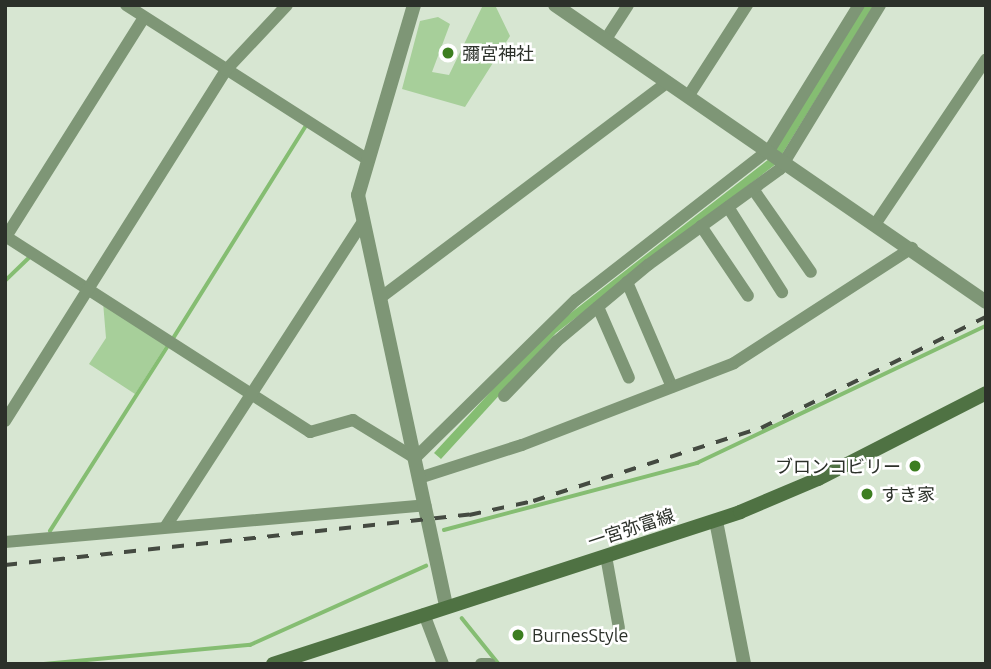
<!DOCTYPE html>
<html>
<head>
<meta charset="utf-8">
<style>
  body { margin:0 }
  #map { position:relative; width:991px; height:669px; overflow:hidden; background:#d7e6d2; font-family:Ubuntu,"Noto Sans JP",sans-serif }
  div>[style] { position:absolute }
  .green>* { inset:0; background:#a7cf9a }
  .water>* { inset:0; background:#85bd72 }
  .stream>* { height:3.5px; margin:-1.75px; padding:0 1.75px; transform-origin:1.75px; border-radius:1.75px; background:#85bd72 }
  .minor>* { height:12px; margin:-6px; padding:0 6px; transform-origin:6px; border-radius:6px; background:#7e9676 }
  .tertiary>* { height:14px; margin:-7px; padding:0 7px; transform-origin:7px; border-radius:7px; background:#7e9676 }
  .secondary>* { height:14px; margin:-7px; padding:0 7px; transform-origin:7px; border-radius:7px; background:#4f7243 }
  .rail>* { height:3.5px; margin-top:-1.75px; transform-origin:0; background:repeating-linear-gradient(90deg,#444a41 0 12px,transparent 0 24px) }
  .dots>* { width:19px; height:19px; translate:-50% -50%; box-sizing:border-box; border:4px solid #fff; border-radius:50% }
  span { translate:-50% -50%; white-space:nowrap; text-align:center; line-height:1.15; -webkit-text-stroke:5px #fff; paint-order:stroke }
  .poi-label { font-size:18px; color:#2c312a }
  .left { translate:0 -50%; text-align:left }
  .right { translate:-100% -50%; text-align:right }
  .street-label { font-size:18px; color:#2c312a }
  .frame { position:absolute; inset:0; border:7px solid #2c312a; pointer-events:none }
</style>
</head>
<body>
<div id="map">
  <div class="green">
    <i style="clip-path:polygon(483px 5px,495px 5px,510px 36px,465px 107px,402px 89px,420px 21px,438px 17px,450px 24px,432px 72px,449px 75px)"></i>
    <i style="clip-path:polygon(103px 302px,168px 342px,135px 394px,89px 364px,106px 338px)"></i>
  </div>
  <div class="water">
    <i style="clip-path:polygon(864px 5px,874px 5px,776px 164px,556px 333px,441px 459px,434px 453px,545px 333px,769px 159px)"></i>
  </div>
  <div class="stream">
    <i style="left:5px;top:281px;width:35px;rotate:-44deg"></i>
    <i style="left:174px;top:337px;width:249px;rotate:-58deg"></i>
    <i style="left:444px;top:530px;width:262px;rotate:-14.8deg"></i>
    <i style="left:697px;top:463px;width:320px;rotate:-25.4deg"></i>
    <i style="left:50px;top:531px;width:219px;rotate:-57.5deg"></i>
    <i style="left:462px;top:618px;width:59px;rotate:51.2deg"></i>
    <i style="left:44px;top:664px;width:207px;rotate:-5.3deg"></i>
    <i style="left:250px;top:645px;width:193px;rotate:-24.2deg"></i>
  </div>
  <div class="minor">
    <i style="left:126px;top:5px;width:282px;rotate:32.6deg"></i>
    <i style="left:606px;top:39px;width:40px;rotate:-57.1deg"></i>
    <i style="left:689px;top:95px;width:107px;rotate:-57.2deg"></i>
    <i style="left:753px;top:189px;width:101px;rotate:55.1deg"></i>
    <i style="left:728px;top:207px;width:101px;rotate:57.6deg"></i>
    <i style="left:876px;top:223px;width:197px;rotate:-56.1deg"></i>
    <i style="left:701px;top:226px;width:84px;rotate:56.1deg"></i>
    <i style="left:7px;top:235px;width:255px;rotate:-57.8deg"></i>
    <i style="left:5px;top:236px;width:363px;rotate:32.7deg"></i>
    <i style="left:310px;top:432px;width:45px;rotate:-15.6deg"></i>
    <i style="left:353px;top:420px;width:73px;rotate:31.5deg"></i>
    <i style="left:415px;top:458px;width:226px;rotate:-44.5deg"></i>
    <i style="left:576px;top:300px;width:246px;rotate:-37.9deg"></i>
    <i style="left:770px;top:149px;width:169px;rotate:-58.3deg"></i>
    <i style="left:627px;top:282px;width:114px;rotate:66.8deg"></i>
    <i style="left:380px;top:298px;width:360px;rotate:-36.9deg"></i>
    <i style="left:598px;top:307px;width:77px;rotate:66.4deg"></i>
    <i style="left:504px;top:396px;width:76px;rotate:-46.1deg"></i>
    <i style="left:557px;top:341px;width:119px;rotate:-39.9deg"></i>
    <i style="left:648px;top:265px;width:163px;rotate:-36deg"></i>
    <i style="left:780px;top:169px;width:192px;rotate:-58.6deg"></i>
    <i style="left:5px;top:421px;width:415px;rotate:-57.8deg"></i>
    <i style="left:226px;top:70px;width:89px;rotate:-46.8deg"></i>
    <i style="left:419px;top:478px;width:108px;rotate:-17.8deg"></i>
    <i style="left:522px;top:445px;width:227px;rotate:-21.1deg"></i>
    <i style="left:734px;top:363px;width:212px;rotate:-32.9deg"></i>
    <i style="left:166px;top:526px;width:363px;rotate:-57.1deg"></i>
    <i style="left:5px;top:542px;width:422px;rotate:-5deg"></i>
    <i style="left:606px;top:556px;width:73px;rotate:79.8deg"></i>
    <i style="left:424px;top:614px;width:53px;rotate:69.2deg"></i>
    <i style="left:481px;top:664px;width:9px"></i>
  </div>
  <div class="tertiary">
    <i style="left:414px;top:5px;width:198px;rotate:106.4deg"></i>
    <i style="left:358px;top:195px;width:420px;rotate:77.9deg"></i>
    <i style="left:555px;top:5px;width:523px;rotate:34.57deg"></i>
    <i style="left:716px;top:521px;width:146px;rotate:78.9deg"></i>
  </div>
  <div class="secondary">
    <i style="left:273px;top:664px;width:491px;rotate:-18deg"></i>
    <i style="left:740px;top:512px;width:85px;rotate:-22.9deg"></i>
    <i style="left:818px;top:479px;width:189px;rotate:-27.1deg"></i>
  </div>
  <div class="rail">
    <i style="left:5px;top:565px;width:467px;rotate:-6.2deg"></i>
    <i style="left:469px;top:515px;width:66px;rotate:-12.3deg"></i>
    <i style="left:533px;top:501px;width:239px;rotate:-17.8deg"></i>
    <i style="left:761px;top:428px;width:251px;rotate:-26.3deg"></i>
  </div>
  <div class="dots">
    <i style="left:448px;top:53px;background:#3c7e20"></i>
    <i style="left:915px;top:466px;background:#3c7e20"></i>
    <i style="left:867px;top:494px;background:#3c7e20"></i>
    <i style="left:518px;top:635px;background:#3c7e20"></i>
  </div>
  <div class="poi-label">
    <span class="left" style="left:462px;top:53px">彌宮神社</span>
    <span class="right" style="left:901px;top:466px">ブロンコビリー</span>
    <span class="left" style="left:881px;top:494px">すき家</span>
    <span class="left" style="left:532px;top:635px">BurnesStyle</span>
  </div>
  <div class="street-label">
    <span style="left:631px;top:528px;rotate:-18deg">一宮弥富線</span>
  </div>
  <div class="frame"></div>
</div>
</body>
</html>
